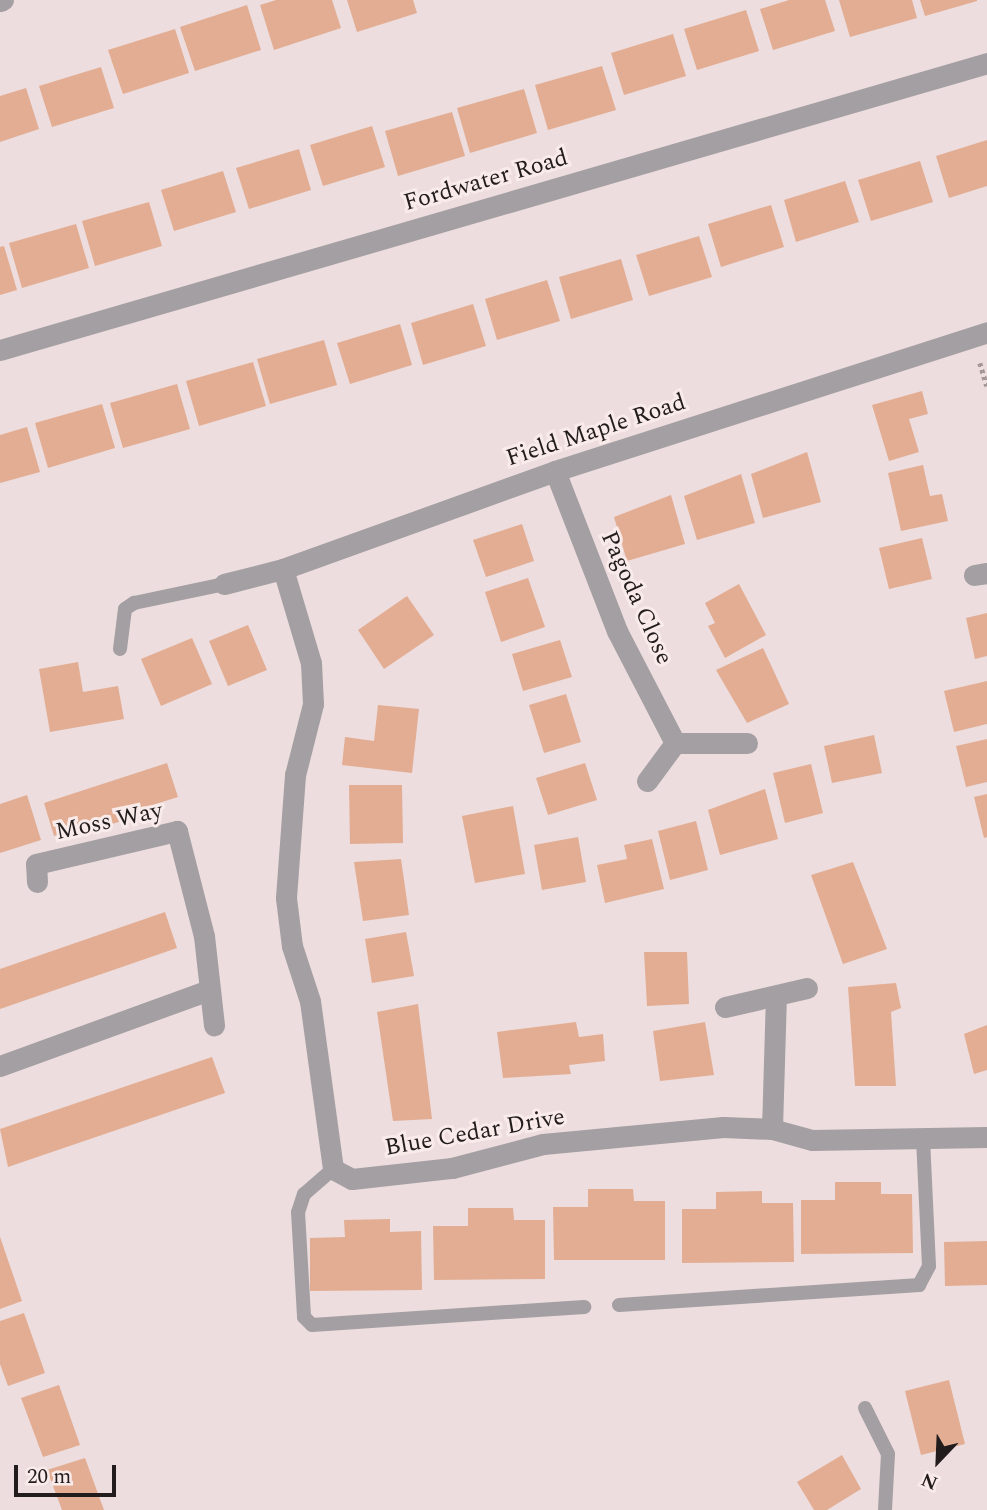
<!DOCTYPE html>
<html>
<head>
<meta charset="utf-8">
<style>
  body { margin:0 }
  #map { position:relative; width:987px; height:1510px; overflow:hidden; background:#edddde; font-family:Spectral,serif }
  div>[style] { position:absolute }
  .building>* { inset:0; background:#e2ad92 }
  .path>* { height:4.5px; margin-top:-2.25px; transform-origin:0; background:repeating-linear-gradient(90deg,#a49798 0 3.5px,transparent 0 7px) }
  .lane>* { height:14px; margin:-7px; padding:0 7px; transform-origin:7px; border-radius:7px; background:#a49fa2 }
  .street>* { height:21px; margin:-10.5px; padding:0 10.5px; transform-origin:10.5px; border-radius:10.5px; background:#a49fa2 }
  span { translate:-50% -50%; white-space:nowrap; text-align:center; line-height:1.15; -webkit-text-stroke:6px #faebeb; paint-order:stroke }
  .street-label { font-size:24px; color:#221c1c }
  .north { position:absolute; left:903px; top:1426px; width:70px; height:70px; -webkit-text-stroke:5px #faebeb; paint-order:stroke; rotate:203deg; font-size:19px; font-weight:700; line-height:28px; text-align:center; color:#221c1c }
  .north::after { content:''; display:block; margin:auto; width:24px; height:32px; background:#221c1c; clip-path:polygon(50% 0,100% 100%,50% 72%,0 100%) }
  .scale { position:absolute; left:14px; top:1465px; width:102px; height:32px; box-sizing:border-box; border:4px solid #221c1c; border-top:0; padding-left:9px; font-size:21px; line-height:24px; white-space:nowrap; color:#221c1c; -webkit-text-stroke:5px #faebeb; paint-order:stroke }
</style>
</head>
<body>
<div id="map">
  <div class="building">
    <i style="clip-path:polygon(276px 0,332px 0,341px 28px,274px 50px,260px 5px)"></i>
    <i style="clip-path:polygon(347px 0,413px 0,417px 13px,357px 32px)"></i>
    <i style="clip-path:polygon(789px 0,825px 0,835px 31px,773px 50px,760px 9px)"></i>
    <i style="clip-path:polygon(839px 0,912px 0,917px 18px,850px 37px)"></i>
    <i style="clip-path:polygon(920px 0,977px 0,977px 1px,925px 16px)"></i>
    <i style="clip-path:polygon(247px 5px,261px 50px,195px 71px,180px 27px)"></i>
    <i style="clip-path:polygon(746px 10px,759px 51px,697px 70px,684px 29px)"></i>
    <i style="clip-path:polygon(175px 29px,189px 73px,123px 94px,108px 50px)"></i>
    <i style="clip-path:polygon(673px 34px,686px 76px,624px 95px,611px 53px)"></i>
    <i style="clip-path:polygon(602px 66px,616px 110px,548px 130px,535px 85px)"></i>
    <i style="clip-path:polygon(101px 67px,114px 108px,52px 127px,39px 86px)"></i>
    <i style="clip-path:polygon(26px 88px,39px 129px,0 142px,0 96px)"></i>
    <i style="clip-path:polygon(524px 89px,537px 133px,470px 153px,457px 108px)"></i>
    <i style="clip-path:polygon(452px 112px,465px 156px,398px 176px,385px 131px)"></i>
    <i style="clip-path:polygon(372px 126px,385px 167px,323px 186px,310px 145px)"></i>
    <i style="clip-path:polygon(987px 140px,987px 186px,949px 198px,936px 156px)"></i>
    <i style="clip-path:polygon(299px 149px,311px 190px,249px 209px,236px 168px)"></i>
    <i style="clip-path:polygon(920px 161px,933px 202px,871px 221px,858px 180px)"></i>
    <i style="clip-path:polygon(223px 171px,236px 212px,174px 231px,161px 190px)"></i>
    <i style="clip-path:polygon(845px 181px,859px 222px,796px 242px,784px 200px)"></i>
    <i style="clip-path:polygon(149px 202px,162px 246px,95px 266px,82px 221px)"></i>
    <i style="clip-path:polygon(771px 205px,784px 247px,721px 267px,708px 224px)"></i>
    <i style="clip-path:polygon(76px 224px,89px 268px,22px 288px,9px 243px)"></i>
    <i style="clip-path:polygon(699px 236px,712px 277px,649px 296px,636px 255px)"></i>
    <i style="clip-path:polygon(4px 246px,17px 290px,0 295px,0 247px)"></i>
    <i style="clip-path:polygon(621px 259px,633px 300px,571px 319px,559px 277px)"></i>
    <i style="clip-path:polygon(547px 280px,560px 321px,497px 340px,485px 299px)"></i>
    <i style="clip-path:polygon(473px 304px,486px 346px,423px 365px,411px 323px)"></i>
    <i style="clip-path:polygon(400px 324px,412px 365px,350px 384px,337px 343px)"></i>
    <i style="clip-path:polygon(324px 340px,337px 385px,270px 404px,257px 359px)"></i>
    <i style="clip-path:polygon(253px 362px,266px 406px,199px 426px,186px 381px)"></i>
    <i style="clip-path:polygon(177px 384px,190px 429px,123px 448px,110px 403px)"></i>
    <i style="clip-path:polygon(922px 391px,928px 414px,909px 419px,919px 452px,889px 461px,872px 405px)"></i>
    <i style="clip-path:polygon(102px 404px,115px 448px,48px 468px,35px 423px)"></i>
    <i style="clip-path:polygon(27px 427px,40px 472px,0 483px,0 435px)"></i>
    <i style="clip-path:polygon(807px 452px,821px 502px,763px 518px,751px 474px)"></i>
    <i style="clip-path:polygon(923px 465px,930px 496px,942px 494px,948px 521px,901px 531px,888px 473px)"></i>
    <i style="clip-path:polygon(741px 474px,755px 523px,697px 540px,684px 496px)"></i>
    <i style="clip-path:polygon(671px 495px,685px 544px,627px 561px,614px 517px)"></i>
    <i style="clip-path:polygon(522px 524px,534px 561px,486px 577px,473px 540px)"></i>
    <i style="clip-path:polygon(922px 538px,932px 579px,889px 589px,879px 548px)"></i>
    <i style="clip-path:polygon(528px 578px,545px 627px,501px 642px,485px 592px)"></i>
    <i style="clip-path:polygon(739px 584px,766px 635px,725px 658px,708px 626px,715px 623px,705px 603px)"></i>
    <i style="clip-path:polygon(407px 596px,434px 635px,384px 669px,358px 630px)"></i>
    <i style="clip-path:polygon(987px 613px,987px 656px,975px 659px,966px 618px)"></i>
    <i style="clip-path:polygon(248px 625px,267px 670px,228px 686px,209px 641px)"></i>
    <i style="clip-path:polygon(192px 638px,212px 684px,161px 706px,141px 659px)"></i>
    <i style="clip-path:polygon(560px 640px,572px 677px,523px 691px,512px 654px)"></i>
    <i style="clip-path:polygon(763px 648px,789px 704px,747px 723px,716px 670px)"></i>
    <i style="clip-path:polygon(78px 662px,83px 692px,118px 686px,124px 719px,50px 732px,39px 669px)"></i>
    <i style="clip-path:polygon(987px 681px,987px 724px,954px 732px,944px 691px)"></i>
    <i style="clip-path:polygon(566px 694px,581px 742px,544px 753px,529px 705px)"></i>
    <i style="clip-path:polygon(378px 705px,419px 709px,412px 773px,342px 765px,345px 737px,374px 741px)"></i>
    <i style="clip-path:polygon(874px 735px,882px 773px,832px 783px,824px 746px)"></i>
    <i style="clip-path:polygon(987px 739px,987px 782px,966px 787px,956px 746px)"></i>
    <i style="clip-path:polygon(167px 763px,178px 797px,130px 812px,131px 818px,112px 824px,111px 818px,54px 836px,44px 803px)"></i>
    <i style="clip-path:polygon(585px 763px,597px 800px,548px 815px,536px 778px)"></i>
    <i style="clip-path:polygon(811px 764px,823px 813px,785px 823px,773px 773px)"></i>
    <i style="clip-path:polygon(349px 785px,402px 785px,403px 843px,350px 844px)"></i>
    <i style="clip-path:polygon(765px 789px,778px 839px,720px 855px,708px 810px)"></i>
    <i style="clip-path:polygon(987px 794px,987px 837px,984px 838px,974px 797px)"></i>
    <i style="clip-path:polygon(27px 795px,41px 840px,0 853px,0 804px)"></i>
    <i style="clip-path:polygon(513px 806px,525px 874px,475px 883px,462px 816px)"></i>
    <i style="clip-path:polygon(696px 821px,708px 870px,670px 880px,658px 831px)"></i>
    <i style="clip-path:polygon(578px 837px,586px 882px,542px 890px,534px 845px)"></i>
    <i style="clip-path:polygon(652px 839px,664px 889px,605px 903px,597px 865px,627px 859px,624px 845px)"></i>
    <i style="clip-path:polygon(401px 859px,409px 915px,363px 921px,354px 862px)"></i>
    <i style="clip-path:polygon(853px 862px,887px 949px,843px 964px,811px 875px)"></i>
    <i style="clip-path:polygon(165px 912px,177px 948px,0 1009px,0 969px)"></i>
    <i style="clip-path:polygon(406px 932px,414px 976px,372px 983px,365px 939px)"></i>
    <i style="clip-path:polygon(644px 952px,687px 952px,689px 1004px,647px 1006px)"></i>
    <i style="clip-path:polygon(896px 983px,901px 1008px,891px 1012px,896px 1086px,855px 1086px,848px 987px)"></i>
    <i style="clip-path:polygon(418px 1004px,432px 1119px,393px 1121px,377px 1012px)"></i>
    <i style="clip-path:polygon(576px 1022px,579px 1037px,603px 1034px,605px 1061px,569px 1065px,571px 1074px,503px 1078px,497px 1032px)"></i>
    <i style="clip-path:polygon(705px 1022px,714px 1075px,660px 1081px,653px 1031px)"></i>
    <i style="clip-path:polygon(987px 1025px,987px 1070px,974px 1074px,964px 1034px)"></i>
    <i style="clip-path:polygon(212px 1057px,225px 1093px,8px 1167px,0 1129px)"></i>
    <i style="clip-path:polygon(835px 1182px,881px 1182px,881px 1194px,912px 1194px,913px 1253px,801px 1254px,801px 1200px,835px 1200px)"></i>
    <i style="clip-path:polygon(588px 1189px,633px 1189px,634px 1201px,665px 1201px,665px 1260px,554px 1260px,553px 1207px,588px 1207px)"></i>
    <i style="clip-path:polygon(762px 1191px,762px 1203px,793px 1203px,794px 1262px,682px 1263px,682px 1209px,716px 1209px,716px 1192px)"></i>
    <i style="clip-path:polygon(468px 1208px,513px 1208px,514px 1220px,545px 1220px,545px 1279px,434px 1280px,433px 1226px,468px 1226px)"></i>
    <i style="clip-path:polygon(390px 1219px,390px 1232px,421px 1231px,422px 1290px,310px 1291px,310px 1238px,345px 1237px,344px 1220px)"></i>
    <i style="clip-path:polygon(0 1237px,22px 1301px,0 1309px)"></i>
    <i style="clip-path:polygon(987px 1241px,987px 1285px,945px 1286px,944px 1242px)"></i>
    <i style="clip-path:polygon(24px 1313px,45px 1373px,8px 1386px,0 1364px,0 1321px)"></i>
    <i style="clip-path:polygon(949px 1380px,965px 1444px,921px 1455px,905px 1391px)"></i>
    <i style="clip-path:polygon(59px 1385px,80px 1445px,43px 1457px,21px 1398px)"></i>
    <i style="clip-path:polygon(842px 1455px,861px 1489px,827px 1510px,814px 1510px,797px 1482px)"></i>
    <i style="clip-path:polygon(85px 1458px,104px 1510px,62px 1510px,47px 1470px)"></i>
  </div>
  <div class="path">
    <i style="left:980px;top:363px;width:24px;rotate:73deg"></i>
  </div>
  <div class="lane">
    <i style="left:120px;top:649px;width:40px;rotate:-82.9deg"></i>
    <i style="left:125px;top:609px;width:11px;rotate:-34deg"></i>
    <i style="left:134px;top:603px;width:92px;rotate:-11.9deg"></i>
    <i style="left:333px;top:1169px;width:38px;rotate:139deg"></i>
    <i style="left:304px;top:1194px;width:19px;rotate:108deg"></i>
    <i style="left:298px;top:1212px;width:105px;rotate:86.7deg"></i>
    <i style="left:304px;top:1317px;width:11px;rotate:45deg"></i>
    <i style="left:312px;top:1325px;width:273px;rotate:-3.8deg"></i>
    <i style="left:619px;top:1305px;width:301px;rotate:-3.8deg"></i>
    <i style="left:919px;top:1285px;width:21px;rotate:-62deg"></i>
    <i style="left:929px;top:1266px;width:129px;rotate:-92.7deg"></i>
    <i style="left:865px;top:1408px;width:51px;rotate:63.4deg"></i>
    <i style="left:888px;top:1454px;width:56px;rotate:93.1deg"></i>
  </div>
  <div class="street">
    <i style="left:0;top:1px;width:3px;rotate:-18deg"></i>
    <i style="left:0;top:350px;width:1028px;rotate:-16.21deg"></i>
    <i style="left:555px;top:471px;width:172px;rotate:68.8deg"></i>
    <i style="left:617px;top:631px;width:126px;rotate:62.6deg"></i>
    <i style="left:283px;top:569px;width:98px;rotate:73.4deg"></i>
    <i style="left:311px;top:663px;width:41px;rotate:87.2deg"></i>
    <i style="left:313px;top:704px;width:73px;rotate:104.2deg"></i>
    <i style="left:295px;top:775px;width:123px;rotate:94.2deg"></i>
    <i style="left:286px;top:898px;width:48px;rotate:82.9deg"></i>
    <i style="left:292px;top:946px;width:58px;rotate:71.9deg"></i>
    <i style="left:310px;top:1001px;width:170px;rotate:82.2deg"></i>
    <i style="left:333px;top:1169px;width:21px;rotate:28deg"></i>
    <i style="left:352px;top:1179px;width:101px;rotate:-6.3deg"></i>
    <i style="left:452px;top:1168px;width:94px;rotate:-14.8deg"></i>
    <i style="left:543px;top:1144px;width:181px;rotate:-5.4deg"></i>
    <i style="left:723px;top:1127px;width:49px;rotate:2.3deg"></i>
    <i style="left:772px;top:1129px;width:41px;rotate:15.4deg"></i>
    <i style="left:812px;top:1140px;width:175px;rotate:-1deg"></i>
    <i style="left:974px;top:575px;width:13px;rotate:-9deg"></i>
    <i style="left:224px;top:584px;width:61px;rotate:-14.3deg"></i>
    <i style="left:283px;top:569px;width:289px;rotate:-19.8deg"></i>
    <i style="left:555px;top:471px;width:454px;rotate:-17.8deg"></i>
    <i style="left:647px;top:781px;width:47px;rotate:-53.6deg"></i>
    <i style="left:675px;top:743px;width:72px"></i>
    <i style="left:37px;top:882px;width:18px;rotate:-93deg"></i>
    <i style="left:36px;top:864px;width:145px;rotate:-13.2deg"></i>
    <i style="left:177px;top:831px;width:108px;rotate:75.6deg"></i>
    <i style="left:204px;top:936px;width:90px;rotate:83.6deg"></i>
    <i style="left:725px;top:1007px;width:84px;rotate:-13deg"></i>
    <i style="left:0;top:1066px;width:222px;rotate:-20deg"></i>
    <i style="left:772px;top:1129px;width:133px;rotate:-88.3deg"></i>
  </div>
  <div class="street-label">
    <span style="left:486px;top:181px;rotate:-16deg">Fordwater Road</span>
    <span style="left:596px;top:431px;rotate:-18deg">Field Maple Road</span>
    <span style="left:636px;top:598px;rotate:66deg">Pagoda Close</span>
    <span style="left:109px;top:822px;rotate:-12deg">Moss Way</span>
    <span style="left:475px;top:1133px;rotate:-10deg">Blue Cedar Drive</span>
  </div>
  <div class="north">N</div>
  <div class="scale">20 m</div>
</div>
</body>
</html>
